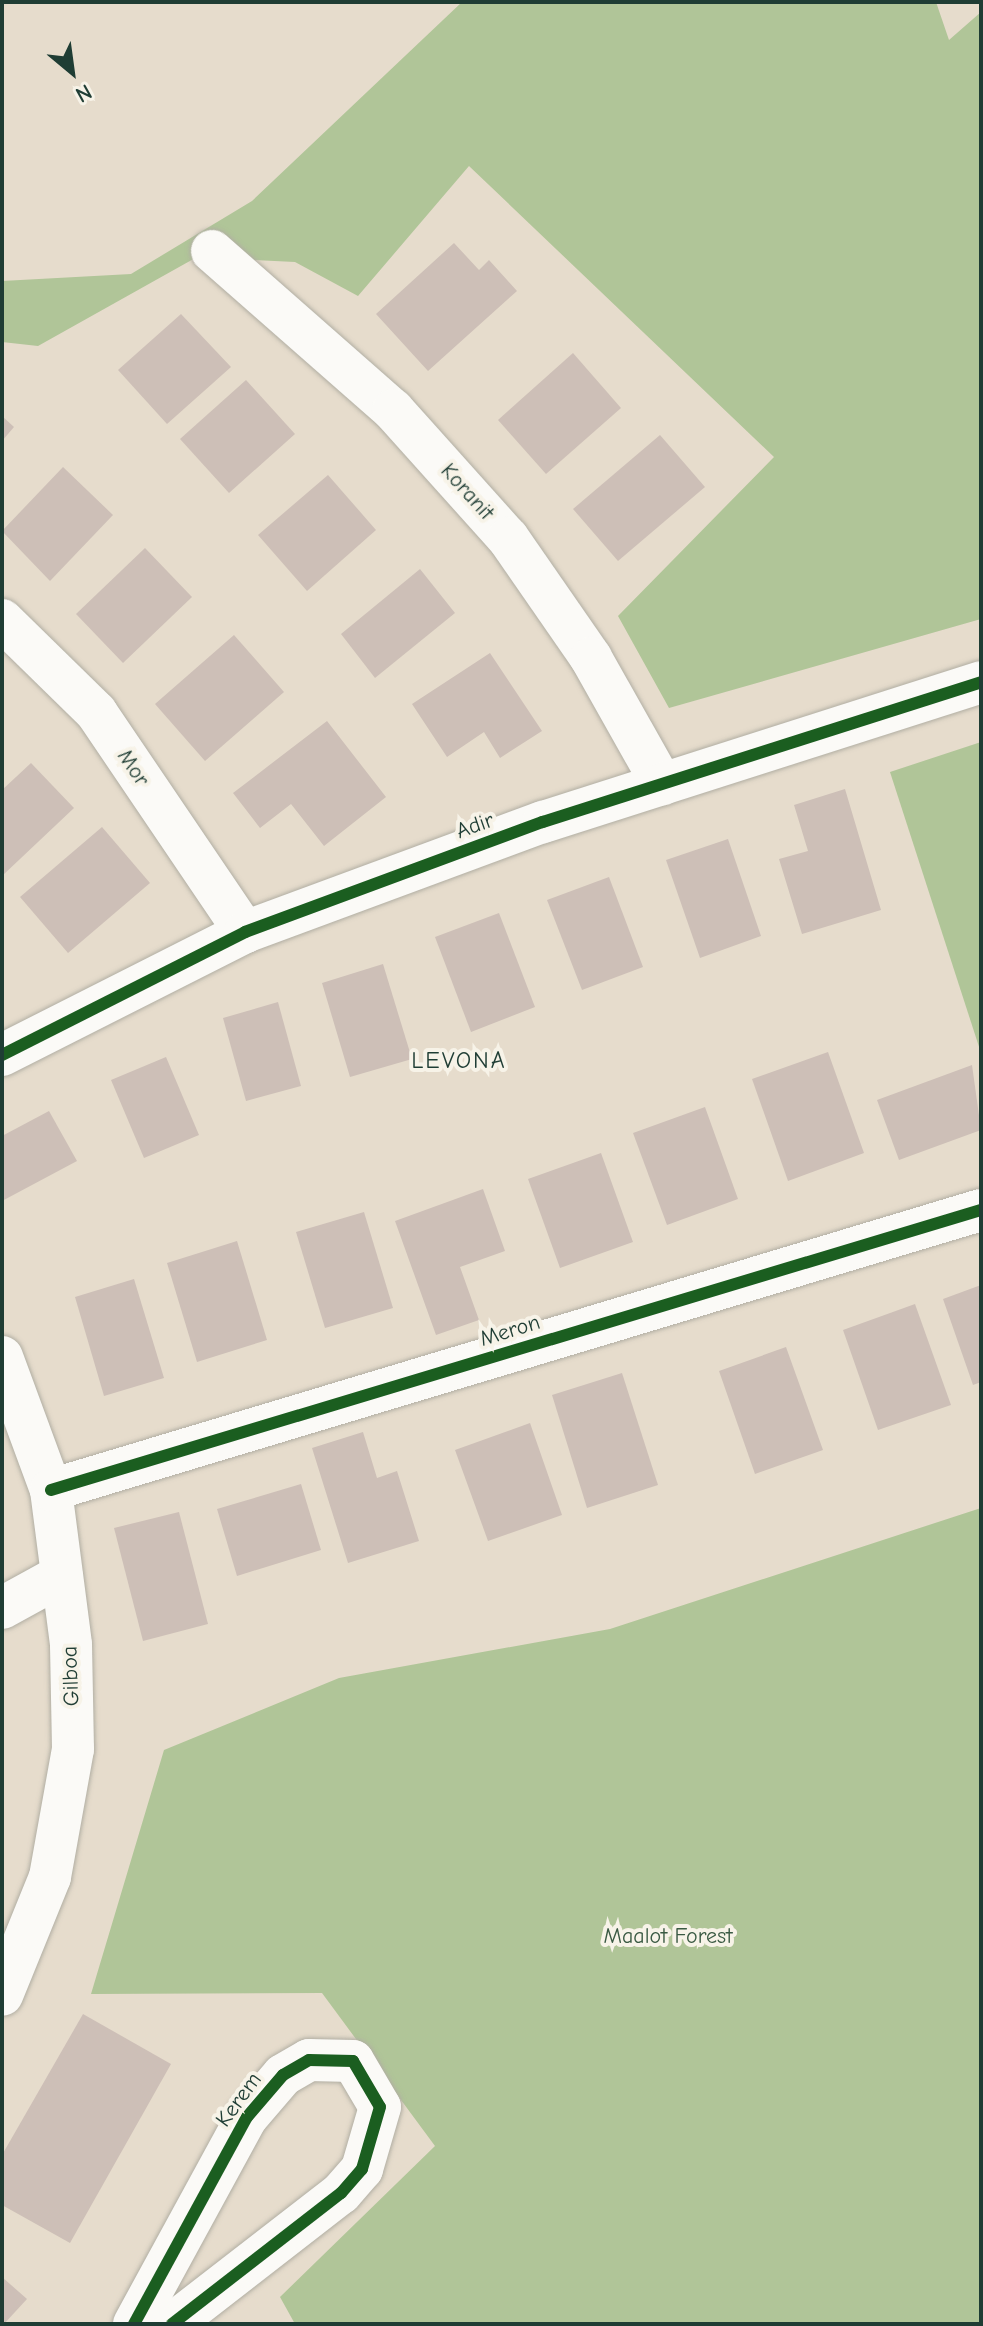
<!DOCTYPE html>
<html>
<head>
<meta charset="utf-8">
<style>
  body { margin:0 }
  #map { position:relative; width:983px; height:2326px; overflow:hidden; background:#e6dccc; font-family:"Comic Neue",sans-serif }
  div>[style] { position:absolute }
  .forest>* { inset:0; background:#b0c598 }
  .building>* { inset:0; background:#cdbfb7 }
  .roads { filter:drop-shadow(0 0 2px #b1aea3) drop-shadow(0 0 2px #b1aea3) }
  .street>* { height:42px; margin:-21px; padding:0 21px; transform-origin:21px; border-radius:21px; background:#fbfaf7 }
  .cycleway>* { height:12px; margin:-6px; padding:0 6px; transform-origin:6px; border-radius:6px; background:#1b5e20 }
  span { translate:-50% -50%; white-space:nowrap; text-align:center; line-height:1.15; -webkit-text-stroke:8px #f7f3e8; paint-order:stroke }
  .street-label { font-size:22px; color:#1f3d34 }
  .park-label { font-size:22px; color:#3a5a43 }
  .neighbourhood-label { font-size:24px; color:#1f3d34; letter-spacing:2px }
  .frame { position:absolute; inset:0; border:4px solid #1f3d34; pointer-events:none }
  .north { position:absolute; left:32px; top:32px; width:80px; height:80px; -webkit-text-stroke:6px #f7f3e8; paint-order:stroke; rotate:151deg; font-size:22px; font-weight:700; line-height:32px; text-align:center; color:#1f3d34 }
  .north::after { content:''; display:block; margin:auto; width:28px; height:36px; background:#1f3d34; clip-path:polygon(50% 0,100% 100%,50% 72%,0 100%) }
</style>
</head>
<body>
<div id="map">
  <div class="forest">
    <i style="clip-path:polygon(462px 2px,936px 2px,949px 40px,981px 12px,981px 619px,669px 708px,618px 616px,774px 457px,469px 166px,358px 296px,295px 262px,197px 257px,38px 346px,2px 342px,2px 281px,131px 274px,252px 201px)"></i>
    <i style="clip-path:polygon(981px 742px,981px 1053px,890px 772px)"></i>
    <i style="clip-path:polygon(981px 1508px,981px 2324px,295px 2324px,280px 2297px,435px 2146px,322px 1993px,91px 1994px,164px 1750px,339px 1678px,610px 1629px)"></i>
  </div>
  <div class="building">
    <i style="clip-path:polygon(454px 243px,479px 270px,489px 260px,517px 291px,428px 371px,376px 314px)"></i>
    <i style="clip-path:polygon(181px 314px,231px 367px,167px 424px,118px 370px)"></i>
    <i style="clip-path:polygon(573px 353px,621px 408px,546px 474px,498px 420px)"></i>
    <i style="clip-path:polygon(246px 380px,295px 434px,229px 493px,180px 439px)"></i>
    <i style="clip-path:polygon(2px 416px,14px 427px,2px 441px)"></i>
    <i style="clip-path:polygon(660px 435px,705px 487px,618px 561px,573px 509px)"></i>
    <i style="clip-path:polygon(63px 467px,113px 515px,50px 581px,2px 531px)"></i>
    <i style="clip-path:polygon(328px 475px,376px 530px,307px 591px,258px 535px)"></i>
    <i style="clip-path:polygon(145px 548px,192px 597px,123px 663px,76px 614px)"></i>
    <i style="clip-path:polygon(420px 569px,455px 613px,375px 678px,341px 634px)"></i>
    <i style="clip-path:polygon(234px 635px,284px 692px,205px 761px,155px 704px)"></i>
    <i style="clip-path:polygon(490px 653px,542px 731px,500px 758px,484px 732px,447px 757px,412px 704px)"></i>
    <i style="clip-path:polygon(327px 721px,386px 797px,324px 846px,291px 804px,260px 828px,233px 793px)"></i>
    <i style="clip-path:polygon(31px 763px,74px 808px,2px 876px,2px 790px)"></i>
    <i style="clip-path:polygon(845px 789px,881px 910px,802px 934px,779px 859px,808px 851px,794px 805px)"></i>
    <i style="clip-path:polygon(102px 827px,150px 883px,68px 953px,20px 897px)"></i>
    <i style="clip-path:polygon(728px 839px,761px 936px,700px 958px,666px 860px)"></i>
    <i style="clip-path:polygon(609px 877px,643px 967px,582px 990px,547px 900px)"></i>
    <i style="clip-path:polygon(499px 913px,535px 1007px,471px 1032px,435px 937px)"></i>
    <i style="clip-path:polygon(383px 964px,412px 1059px,350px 1077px,322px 983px)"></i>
    <i style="clip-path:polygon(278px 1002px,301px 1086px,246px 1101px,223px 1018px)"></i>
    <i style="clip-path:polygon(828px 1052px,864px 1153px,788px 1181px,752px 1079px)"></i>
    <i style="clip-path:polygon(166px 1057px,199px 1135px,144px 1158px,111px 1080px)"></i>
    <i style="clip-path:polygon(972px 1065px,981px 1130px,899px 1160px,877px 1100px)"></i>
    <i style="clip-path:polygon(705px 1107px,738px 1199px,667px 1225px,633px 1133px)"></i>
    <i style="clip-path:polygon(49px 1111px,77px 1161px,2px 1201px,2px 1136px)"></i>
    <i style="clip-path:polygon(601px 1153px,633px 1242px,560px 1268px,528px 1179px)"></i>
    <i style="clip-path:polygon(483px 1189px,505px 1251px,460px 1267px,479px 1320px,436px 1335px,395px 1221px)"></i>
    <i style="clip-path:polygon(364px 1212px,393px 1308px,325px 1328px,296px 1232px)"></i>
    <i style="clip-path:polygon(237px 1241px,267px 1340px,197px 1362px,167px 1263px)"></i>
    <i style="clip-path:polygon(134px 1279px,164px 1378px,104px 1396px,75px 1297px)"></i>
    <i style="clip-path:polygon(981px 1285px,981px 1382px,973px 1385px,943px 1299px)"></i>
    <i style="clip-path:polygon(915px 1304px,951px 1405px,878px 1430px,843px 1330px)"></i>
    <i style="clip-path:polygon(786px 1347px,823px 1450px,755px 1474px,719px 1371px)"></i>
    <i style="clip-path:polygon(622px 1373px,658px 1485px,587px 1508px,552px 1395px)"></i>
    <i style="clip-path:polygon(530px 1423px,562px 1515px,488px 1541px,455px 1450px)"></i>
    <i style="clip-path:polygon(363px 1432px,377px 1478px,397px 1471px,419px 1541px,348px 1563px,312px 1448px)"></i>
    <i style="clip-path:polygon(301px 1484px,321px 1550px,237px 1576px,217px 1509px)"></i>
    <i style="clip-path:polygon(179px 1512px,208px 1624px,143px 1641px,114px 1528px)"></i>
    <i style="clip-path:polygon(83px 2014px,171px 2064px,70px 2243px,2px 2205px,2px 2155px)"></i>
    <i style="clip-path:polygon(2px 2277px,27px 2299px,4px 2324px,2px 2324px)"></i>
  </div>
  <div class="roads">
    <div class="street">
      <i style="left:212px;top:251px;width:241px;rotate:41.3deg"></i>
      <i style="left:393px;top:410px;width:172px;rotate:48.1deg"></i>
      <i style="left:508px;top:538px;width:146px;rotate:55.3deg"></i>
      <i style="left:591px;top:658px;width:145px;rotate:60.6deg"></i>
      <i style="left:2px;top:620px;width:132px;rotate:44.4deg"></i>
      <i style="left:96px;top:712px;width:266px;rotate:55.9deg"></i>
      <i style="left:2px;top:1055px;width:272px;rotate:-26.8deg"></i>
      <i style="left:245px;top:932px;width:318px;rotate:-20.3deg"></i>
      <i style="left:543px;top:822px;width:460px;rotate:-17.7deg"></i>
      <i style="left:2px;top:1357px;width:142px;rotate:69.8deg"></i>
      <i style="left:51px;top:1490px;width:156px;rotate:82.6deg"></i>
      <i style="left:71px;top:1645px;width:104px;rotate:88.9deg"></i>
      <i style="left:73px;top:1749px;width:130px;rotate:100.2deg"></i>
      <i style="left:50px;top:1877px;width:127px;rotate:112.1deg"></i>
      <i style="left:51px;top:1490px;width:971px;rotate:-16.76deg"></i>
      <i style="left:2px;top:1608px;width:68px;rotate:-28.8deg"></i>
      <i style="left:134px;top:2324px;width:236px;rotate:-61.4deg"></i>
      <i style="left:247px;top:2117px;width:55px;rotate:-49.4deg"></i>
      <i style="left:283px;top:2075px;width:30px;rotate:-30deg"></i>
      <i style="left:309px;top:2060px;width:44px;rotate:1.3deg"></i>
      <i style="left:353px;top:2061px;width:53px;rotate:59.6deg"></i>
      <i style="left:380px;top:2107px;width:65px;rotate:106.2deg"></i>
      <i style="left:362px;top:2169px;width:32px;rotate:131deg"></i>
      <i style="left:341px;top:2193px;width:214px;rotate:142.2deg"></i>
    </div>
  </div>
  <div class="cycleway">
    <i style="left:2px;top:1055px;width:272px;rotate:-26.8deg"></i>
    <i style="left:245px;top:932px;width:318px;rotate:-20.3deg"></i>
    <i style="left:543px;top:822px;width:460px;rotate:-17.7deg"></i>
    <i style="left:51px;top:1490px;width:971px;rotate:-16.76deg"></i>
    <i style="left:134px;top:2324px;width:236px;rotate:-61.4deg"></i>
    <i style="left:247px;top:2117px;width:55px;rotate:-49.4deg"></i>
    <i style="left:283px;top:2075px;width:30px;rotate:-30deg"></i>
    <i style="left:309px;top:2060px;width:44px;rotate:1.3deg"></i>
    <i style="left:353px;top:2061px;width:53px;rotate:59.6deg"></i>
    <i style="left:380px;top:2107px;width:65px;rotate:106.2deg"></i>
    <i style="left:362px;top:2169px;width:32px;rotate:131deg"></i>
    <i style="left:341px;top:2193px;width:214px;rotate:142.2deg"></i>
  </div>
  <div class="street-label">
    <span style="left:467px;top:492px;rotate:48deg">Koranit</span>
    <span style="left:133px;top:768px;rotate:56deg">Mor</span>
    <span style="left:475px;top:826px;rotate:-20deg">Adir</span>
    <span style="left:510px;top:1331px;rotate:-17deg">Meron</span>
    <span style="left:71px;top:1676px;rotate:-92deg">Gilboa</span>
    <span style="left:239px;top:2100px;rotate:-54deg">Kerem</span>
  </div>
  <div class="park-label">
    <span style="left:668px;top:1937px">Maalot Forest</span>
  </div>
  <div class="neighbourhood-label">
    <span style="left:459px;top:1061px">LEVONA</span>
  </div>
  <div class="frame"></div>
  <div class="north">N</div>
</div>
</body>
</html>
